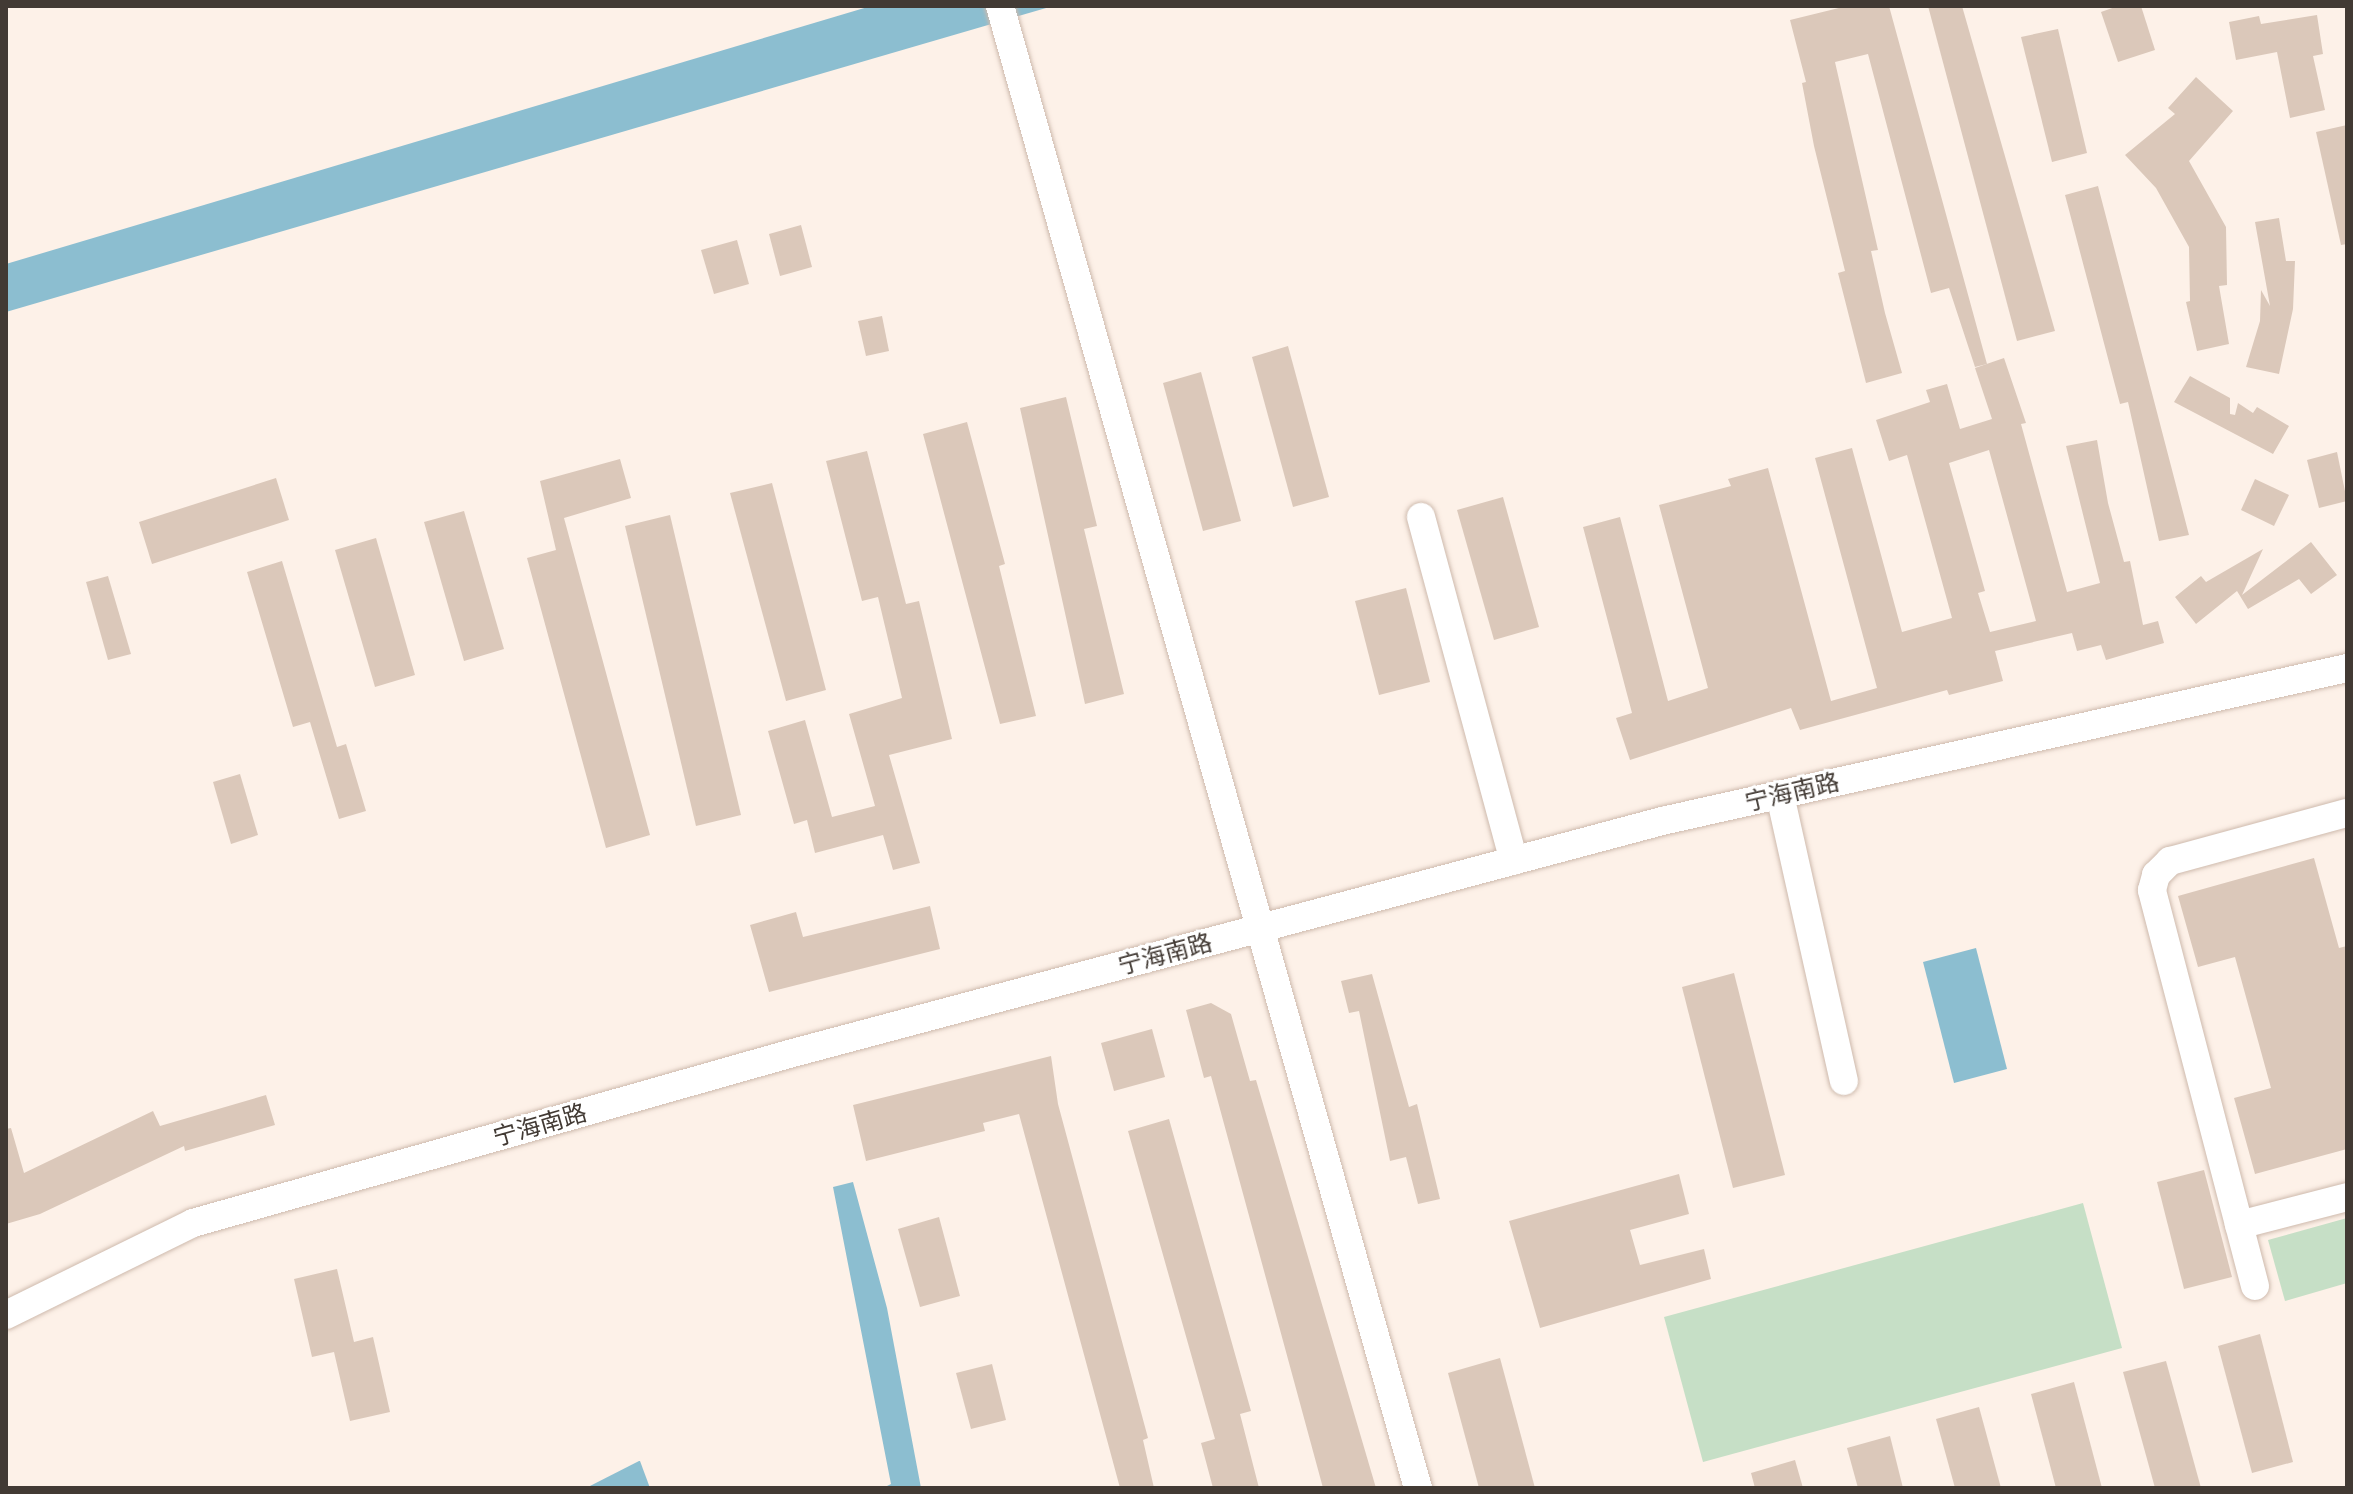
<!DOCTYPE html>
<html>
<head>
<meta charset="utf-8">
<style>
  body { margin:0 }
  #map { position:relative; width:2353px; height:1494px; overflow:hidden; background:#fdf1e8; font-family:"Source Serif 4","Noto Sans SC",serif }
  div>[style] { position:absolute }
  .green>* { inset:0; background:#c6dfc6 }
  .water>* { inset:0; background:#8cbed0 }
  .building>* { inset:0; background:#dbc8ba }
  .roads { filter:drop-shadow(0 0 2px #cebaad) drop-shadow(0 0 2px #cebaad) }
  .minor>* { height:28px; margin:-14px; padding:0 14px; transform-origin:14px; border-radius:14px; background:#fff }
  span { translate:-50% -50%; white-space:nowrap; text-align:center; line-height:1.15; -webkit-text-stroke:6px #fff; paint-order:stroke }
  .street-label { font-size:24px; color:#423a34 }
  .frame { position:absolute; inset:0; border:8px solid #423a34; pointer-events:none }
</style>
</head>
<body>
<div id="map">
  <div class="green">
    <i style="clip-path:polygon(2083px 1203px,2122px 1348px,1703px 1462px,1664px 1317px)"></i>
    <i style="clip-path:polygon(2347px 1218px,2347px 1283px,2285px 1301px,2268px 1240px)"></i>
  </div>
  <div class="water">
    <i style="clip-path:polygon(871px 6px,1053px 6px,6px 312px,6px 264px)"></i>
    <i style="clip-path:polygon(1976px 948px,2007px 1069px,1954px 1083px,1923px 962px)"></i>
    <i style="clip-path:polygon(853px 1182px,887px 1308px,921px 1488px,883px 1488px,891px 1484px,833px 1187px)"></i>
    <i style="clip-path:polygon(640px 1461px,650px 1488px,586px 1488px,639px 1461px)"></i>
  </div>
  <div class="building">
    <i style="clip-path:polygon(1847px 6px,1889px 6px,1987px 364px,1975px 367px,1949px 288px,1931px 293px,1868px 54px,1835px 62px,1878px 250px,1871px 251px,1885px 313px,1902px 373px,1866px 383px,1838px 273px,1845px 271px,1814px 146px,1802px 83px,1806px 82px,1790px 20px)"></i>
    <i style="clip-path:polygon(1928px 6px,1962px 6px,2055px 331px,2017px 341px)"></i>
    <i style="clip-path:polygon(2118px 6px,2141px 6px,2155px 50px,2118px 62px,2101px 12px)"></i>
    <i style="clip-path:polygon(2317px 15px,2323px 54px,2313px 56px,2325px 110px,2290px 118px,2277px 52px,2236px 60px,2229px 22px,2259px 16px,2261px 24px)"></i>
    <i style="clip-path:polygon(2058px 29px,2087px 153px,2052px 162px,2021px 37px)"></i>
    <i style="clip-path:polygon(2196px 77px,2233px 111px,2189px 161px,2226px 227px,2227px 285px,2219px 286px,2229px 344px,2197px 351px,2186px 302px,2190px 301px,2189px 247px,2156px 188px,2125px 155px,2175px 114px,2168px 108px)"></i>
    <i style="clip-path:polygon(2347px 125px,2347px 244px,2341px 245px,2316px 132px)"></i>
    <i style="clip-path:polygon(2098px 186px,2189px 535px,2159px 541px,2128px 402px,2120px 404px,2065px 195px)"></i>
    <i style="clip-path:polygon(2279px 218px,2286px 261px,2295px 261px,2293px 309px,2279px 374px,2246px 367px,2260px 321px,2261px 290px,2270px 306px,2255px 222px)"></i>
    <i style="clip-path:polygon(801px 225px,812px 267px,780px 276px,769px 234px)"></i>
    <i style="clip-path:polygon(737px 240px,749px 284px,714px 294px,701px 250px)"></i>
    <i style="clip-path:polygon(882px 316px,889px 351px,866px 356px,858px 321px)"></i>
    <i style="clip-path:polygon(1288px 346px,1329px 497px,1293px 507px,1252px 357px)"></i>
    <i style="clip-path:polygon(evenodd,2004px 358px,2026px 423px,2021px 424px,2067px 592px,2100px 583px,2066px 446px,2097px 440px,2108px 503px,2124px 562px,2130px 561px,2143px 625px,2158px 621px,2164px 643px,2106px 660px,2101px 645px,2077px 651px,2072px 633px,1995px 651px,2003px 681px,1949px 695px,1947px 690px,1800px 730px,1791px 708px,1630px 760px,1616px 718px,1632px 713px,1583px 527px,1620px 517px,1668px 701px,1708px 688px,1659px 505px,1731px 486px,1728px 479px,1768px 468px,1831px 701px,1877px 688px,1815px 458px,1852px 448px,1902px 632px,1952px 618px,1907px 455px,1889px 461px,1876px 420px,1930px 402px,1926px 390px,1947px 384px,1960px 429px,1992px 419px,1975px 368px,2004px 358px,1989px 450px,2036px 621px,1990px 632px,1978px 593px,1985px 591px,1949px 463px,1989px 450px)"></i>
    <i style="clip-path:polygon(1201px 372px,1241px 521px,1203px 531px,1163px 383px)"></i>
    <i style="clip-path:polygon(2190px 376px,2230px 398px,2230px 414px,2235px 415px,2238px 403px,2253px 413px,2257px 407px,2289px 426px,2273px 454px,2174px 402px)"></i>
    <i style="clip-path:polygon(1066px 397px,1097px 526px,1084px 529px,1124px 694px,1085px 704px,1020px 408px)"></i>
    <i style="clip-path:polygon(967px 422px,1005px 564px,999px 566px,1036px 716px,1000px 724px,923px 434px)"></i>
    <i style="clip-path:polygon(867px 451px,906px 604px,919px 601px,952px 739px,889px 755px,920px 863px,893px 870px,883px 835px,815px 853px,807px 820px,794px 824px,768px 731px,805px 720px,832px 817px,875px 806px,849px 714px,902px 698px,878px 597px,862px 601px,826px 461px)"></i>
    <i style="clip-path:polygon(2337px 452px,2347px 501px,2319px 508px,2307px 460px)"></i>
    <i style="clip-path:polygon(620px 459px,631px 498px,564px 518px,650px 835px,606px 848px,527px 558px,556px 550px,540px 481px)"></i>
    <i style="clip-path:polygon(276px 478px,289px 520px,152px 564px,139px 522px)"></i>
    <i style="clip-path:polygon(2255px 479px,2289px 495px,2274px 526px,2241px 510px)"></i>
    <i style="clip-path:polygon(772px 483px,826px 690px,786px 701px,730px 493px)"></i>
    <i style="clip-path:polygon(1503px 497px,1539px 627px,1494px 640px,1457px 510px)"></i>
    <i style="clip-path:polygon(464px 511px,504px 649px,464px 661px,424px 522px)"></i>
    <i style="clip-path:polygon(670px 515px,741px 815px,696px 826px,625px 526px)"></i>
    <i style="clip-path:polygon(376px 538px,415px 675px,375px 687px,335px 550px)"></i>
    <i style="clip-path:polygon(2311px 542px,2337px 575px,2311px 594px,2299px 579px,2248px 609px,2237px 591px,2196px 624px,2175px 597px,2201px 576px,2206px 582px,2263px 549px,2242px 595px)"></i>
    <i style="clip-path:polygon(282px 561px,337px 747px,346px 744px,366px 811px,339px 819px,310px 722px,293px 727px,247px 572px)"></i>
    <i style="clip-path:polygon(108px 576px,131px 654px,108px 660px,86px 582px)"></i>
    <i style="clip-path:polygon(1406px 588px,1430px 682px,1379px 695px,1355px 601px)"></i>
    <i style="clip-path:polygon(240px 774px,258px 835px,231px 844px,213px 782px)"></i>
    <i style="clip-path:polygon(2314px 858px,2339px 948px,2347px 946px,2347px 1149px,2255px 1174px,2234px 1098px,2271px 1088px,2235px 957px,2198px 967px,2178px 896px)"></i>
    <i style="clip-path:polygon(930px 906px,940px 949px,769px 992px,750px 925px,796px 912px,803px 937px)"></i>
    <i style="clip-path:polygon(1734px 973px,1785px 1175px,1733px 1188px,1682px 987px)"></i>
    <i style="clip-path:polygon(1372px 974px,1409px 1107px,1417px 1104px,1440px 1199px,1418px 1204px,1406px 1157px,1390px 1161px,1359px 1011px,1349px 1013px,1341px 981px)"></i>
    <i style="clip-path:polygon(1211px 1003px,1231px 1014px,1250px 1081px,1256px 1080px,1376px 1488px,1323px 1488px,1211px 1076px,1204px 1078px,1186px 1010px)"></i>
    <i style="clip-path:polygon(1152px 1029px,1165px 1077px,1114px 1091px,1101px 1043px)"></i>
    <i style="clip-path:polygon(1051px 1056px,1058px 1104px,1148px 1438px,1143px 1440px,1154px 1488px,1120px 1488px,1019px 1114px,983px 1123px,985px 1131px,866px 1161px,853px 1105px)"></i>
    <i style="clip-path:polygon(266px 1095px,275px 1125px,185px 1151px,184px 1146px,40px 1214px,6px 1224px,6px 1129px,11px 1128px,24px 1173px,153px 1111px,160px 1126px)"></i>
    <i style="clip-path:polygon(1169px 1119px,1251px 1411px,1240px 1414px,1259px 1488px,1213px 1488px,1201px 1443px,1215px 1439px,1128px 1131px)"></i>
    <i style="clip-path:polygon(2204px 1170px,2232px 1277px,2184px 1289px,2157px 1182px)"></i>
    <i style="clip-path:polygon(1679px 1174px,1689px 1214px,1630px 1230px,1640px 1265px,1704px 1249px,1711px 1279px,1540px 1328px,1509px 1221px)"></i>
    <i style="clip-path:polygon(939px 1217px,960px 1296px,920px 1307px,898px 1229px)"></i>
    <i style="clip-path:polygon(337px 1269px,354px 1342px,373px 1337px,390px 1412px,350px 1421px,334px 1352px,312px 1357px,294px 1279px)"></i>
    <i style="clip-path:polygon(2260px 1334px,2293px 1462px,2252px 1473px,2218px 1346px)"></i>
    <i style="clip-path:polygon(1500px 1358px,1535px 1488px,1479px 1488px,1448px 1373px)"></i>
    <i style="clip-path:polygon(2166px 1361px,2201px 1488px,2155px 1488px,2123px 1372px)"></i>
    <i style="clip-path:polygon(992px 1364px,1006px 1420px,971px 1429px,956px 1373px)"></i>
    <i style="clip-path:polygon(2074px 1382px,2102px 1488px,2056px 1488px,2031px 1394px)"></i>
    <i style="clip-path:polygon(1979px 1407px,2001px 1488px,1955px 1488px,1936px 1419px)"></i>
    <i style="clip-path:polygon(1890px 1436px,1903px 1488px,1858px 1488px,1847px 1448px)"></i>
    <i style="clip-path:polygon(1795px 1460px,1803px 1488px,1755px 1488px,1751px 1473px)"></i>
  </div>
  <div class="roads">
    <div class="minor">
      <i style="left:1000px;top:6px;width:1540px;rotate:74.25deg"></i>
      <i style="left:1421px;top:517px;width:356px;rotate:74.9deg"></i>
      <i style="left:1780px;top:795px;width:293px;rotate:77.4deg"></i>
      <i style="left:2239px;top:1225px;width:112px;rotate:-14.5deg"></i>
      <i style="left:2255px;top:1286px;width:409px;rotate:-104.6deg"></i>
      <i style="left:2152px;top:890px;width:16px;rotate:-75deg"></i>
      <i style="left:2156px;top:875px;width:20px;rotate:-45deg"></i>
      <i style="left:2170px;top:861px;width:183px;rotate:-15.2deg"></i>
      <i style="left:6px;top:1315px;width:208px;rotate:-26.2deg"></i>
      <i style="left:193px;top:1223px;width:619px;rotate:-15.83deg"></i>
      <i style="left:789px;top:1054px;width:904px;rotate:-14.94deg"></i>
      <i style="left:1662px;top:821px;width:702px;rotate:-12.59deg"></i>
    </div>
  </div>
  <div class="street-label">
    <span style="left:1792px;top:792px;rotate:-13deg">宁海南路</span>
    <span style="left:1165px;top:954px;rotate:-15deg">宁海南路</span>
    <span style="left:540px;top:1125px;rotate:-16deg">宁海南路</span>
  </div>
  <div class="frame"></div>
</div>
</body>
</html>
